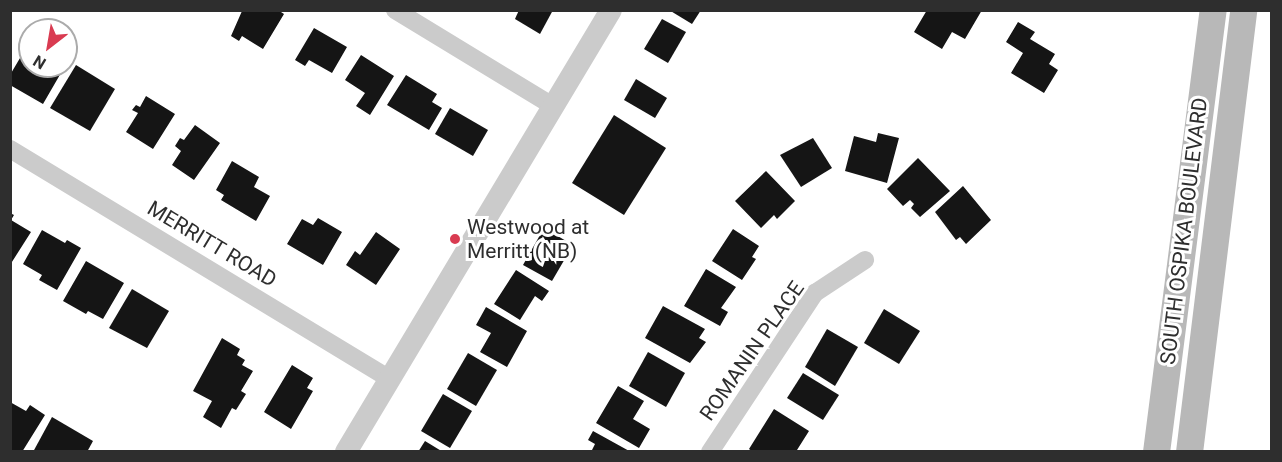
<!DOCTYPE html>
<html>
<head>
<meta charset="utf-8">
<style>
  body { margin:0 }
  #map { position:relative; width:1282px; height:462px; overflow:hidden; background:#fff; font-family:Roboto,sans-serif }
  div>[style] { position:absolute }
  .building>* { inset:0; background:#151515 }
  .minor>* { height:18px; margin:-9px; padding:0 9px; transform-origin:9px; border-radius:9px; background:#cbcbcb }
  .tertiary>* { height:22px; margin:-11px; padding:0 11px; transform-origin:11px; border-radius:11px; background:#cbcbcb }
  .secondary>* { height:27px; margin:-13.5px; padding:0 13.5px; transform-origin:13.5px; border-radius:13.5px; background:#b8b8b8 }
  .dots>* { width:16px; height:16px; translate:-50% -50%; box-sizing:border-box; border:3px solid #fff; border-radius:50% }
  span { translate:-50% -50%; white-space:nowrap; text-align:center; line-height:1.15; -webkit-text-stroke:6px #fff; paint-order:stroke }
  .poi-label { font-size:21px; color:#2e2e2e }
  .left { translate:0 -50%; text-align:left }
  .street-label { font-size:21px; color:#2e2e2e }
  .frame { position:absolute; inset:0; border:12px solid #2e2e2e; pointer-events:none }
  .north { position:absolute; left:18px; top:18px; width:60px; height:60px; box-sizing:border-box; background:#fff; border:2px solid #ababab; border-radius:50%; rotate:211deg; font-size:16px; font-weight:700; line-height:24px; text-align:center; color:#2e2e2e }
  .north::after { content:''; display:block; margin:auto; width:21px; height:27px; background:#d93b51; clip-path:polygon(50% 0,100% 100%,50% 72%,0 100%) }
</style>
</head>
<body>
<div id="map">
  <div class="building">
    <i style="clip-path:polygon(246px 10px,278px 10px,284px 14px,263px 49px,242px 36px,239px 41px,231px 36px,242px 11px)"></i>
    <i style="clip-path:polygon(519px 10px,553px 10px,540px 34px,515px 19px)"></i>
    <i style="clip-path:polygon(669px 10px,701px 10px,692px 24px)"></i>
    <i style="clip-path:polygon(927px 10px,982px 10px,965px 39px,952px 32px,942px 49px,914px 32px)"></i>
    <i style="clip-path:polygon(662px 19px,686px 32px,668px 63px,644px 49px)"></i>
    <i style="clip-path:polygon(1018px 22px,1035px 32px,1030px 39px,1055px 54px,1049px 64px,1058px 70px,1044px 93px,1011px 73px,1023px 53px,1006px 42px)"></i>
    <i style="clip-path:polygon(314px 28px,347px 47px,332px 73px,309px 60px,305px 66px,295px 60px)"></i>
    <i style="clip-path:polygon(30px 41px,30px 66px,65px 66px,43px 104px,10px 85px,10px 75px)"></i>
    <i style="clip-path:polygon(361px 55px,394px 76px,370px 115px,356px 106px,365px 93px,345px 80px)"></i>
    <i style="clip-path:polygon(76px 65px,115px 89px,90px 131px,50px 108px)"></i>
    <i style="clip-path:polygon(406px 75px,437px 94px,432px 102px,442px 108px,429px 130px,387px 105px)"></i>
    <i style="clip-path:polygon(636px 79px,667px 98px,655px 118px,624px 100px)"></i>
    <i style="clip-path:polygon(146px 96px,175px 114px,153px 149px,126px 132px,138px 113px,132px 110px,136px 105px,140px 107px)"></i>
    <i style="clip-path:polygon(450px 108px,488px 130px,473px 156px,435px 134px)"></i>
    <i style="clip-path:polygon(614px 115px,666px 148px,624px 215px,572px 183px)"></i>
    <i style="clip-path:polygon(195px 125px,220px 143px,194px 180px,172px 165px,181px 151px,175px 146px,180px 138px,184px 140px)"></i>
    <i style="clip-path:polygon(878px 133px,899px 138px,887px 183px,845px 171px,854px 136px,876px 142px)"></i>
    <i style="clip-path:polygon(813px 138px,832px 168px,801px 187px,780px 155px)"></i>
    <i style="clip-path:polygon(918px 158px,950px 191px,920px 217px,911px 208px,914px 204px,910px 200px,903px 206px,887px 189px)"></i>
    <i style="clip-path:polygon(232px 161px,259px 177px,254px 187px,270px 196px,256px 221px,221px 200px,224px 195px,216px 190px)"></i>
    <i style="clip-path:polygon(766px 171px,795px 201px,777px 219px,774px 215px,761px 228px,735px 201px)"></i>
    <i style="clip-path:polygon(963px 186px,991px 220px,966px 244px,960px 237px,956px 240px,935px 212px)"></i>
    <i style="clip-path:polygon(10px 213px,14px 215px,11px 220px,31px 232px,10px 265px)"></i>
    <i style="clip-path:polygon(318px 218px,342px 232px,323px 265px,287px 244px,302px 219px,313px 225px)"></i>
    <i style="clip-path:polygon(544px 228px,573px 245px,552px 281px,523px 265px)"></i>
    <i style="clip-path:polygon(733px 229px,759px 246px,752px 257px,756px 259px,742px 280px,712px 261px)"></i>
    <i style="clip-path:polygon(42px 230px,65px 243px,67px 240px,81px 248px,57px 290px,39px 280px,42px 275px,23px 264px)"></i>
    <i style="clip-path:polygon(376px 232px,400px 249px,376px 285px,346px 265px,355px 251px,360px 255px)"></i>
    <i style="clip-path:polygon(86px 261px,124px 283px,103px 319px,88px 311px,86px 314px,63px 301px)"></i>
    <i style="clip-path:polygon(706px 269px,736px 287px,721px 308px,728px 312px,720px 326px,684px 306px)"></i>
    <i style="clip-path:polygon(516px 270px,549px 291px,542px 301px,535px 296px,520px 320px,494px 304px)"></i>
    <i style="clip-path:polygon(132px 289px,169px 311px,147px 348px,109px 328px)"></i>
    <i style="clip-path:polygon(663px 306px,705px 329px,699px 338px,706px 342px,690px 363px,645px 338px)"></i>
    <i style="clip-path:polygon(486px 307px,527px 331px,507px 367px,480px 352px,491px 333px,476px 325px)"></i>
    <i style="clip-path:polygon(884px 309px,920px 331px,899px 364px,864px 343px)"></i>
    <i style="clip-path:polygon(827px 329px,858px 347px,835px 386px,805px 367px)"></i>
    <i style="clip-path:polygon(222px 338px,240px 349px,237px 355px,245px 360px,242px 365px,253px 371px,241px 391px,246px 394px,236px 410px,232px 408px,221px 428px,203px 417px,212px 401px,193px 391px)"></i>
    <i style="clip-path:polygon(648px 352px,685px 373px,666px 407px,629px 386px)"></i>
    <i style="clip-path:polygon(468px 353px,497px 370px,476px 406px,447px 389px)"></i>
    <i style="clip-path:polygon(292px 365px,313px 378px,307px 388px,313px 391px,291px 429px,264px 412px)"></i>
    <i style="clip-path:polygon(803px 373px,839px 395px,823px 420px,787px 398px)"></i>
    <i style="clip-path:polygon(618px 386px,644px 401px,633px 419px,650px 429px,639px 448px,596px 423px)"></i>
    <i style="clip-path:polygon(443px 394px,472px 411px,450px 448px,421px 431px)"></i>
    <i style="clip-path:polygon(10px 402px,26px 411px,30px 405px,45px 415px,22px 452px,10px 452px)"></i>
    <i style="clip-path:polygon(774px 409px,809px 431px,797px 450px,800px 452px,753px 452px,749px 449px)"></i>
    <i style="clip-path:polygon(52px 417px,93px 441px,87px 452px,33px 452px)"></i>
    <i style="clip-path:polygon(593px 431px,631px 452px,591px 452px,595px 444px,588px 440px)"></i>
    <i style="clip-path:polygon(425px 441px,443px 452px,418px 452px)"></i>
  </div>
  <div class="minor">
    <i style="left:395px;top:10px;width:185px;rotate:31.3deg"></i>
    <i style="left:10px;top:149px;width:444px;rotate:31.2deg"></i>
    <i style="left:710px;top:452px;width:191px;rotate:-56.6deg"></i>
    <i style="left:815px;top:293px;width:60px;rotate:-33.4deg"></i>
  </div>
  <div class="tertiary">
    <i style="left:346px;top:452px;width:515px;rotate:-59.06deg"></i>
  </div>
  <div class="secondary">
    <i style="left:1156px;top:452px;width:446px;rotate:-82.7deg"></i>
    <i style="left:1189px;top:452px;width:445px;rotate:-83deg"></i>
  </div>
  <div class="dots">
    <i style="left:455px;top:239px;background:#d93b51"></i>
  </div>
  <div class="poi-label">
    <span class="left" style="left:467px;top:239px">Westwood at<br>Merritt (NB)</span>
  </div>
  <div class="street-label">
    <span style="left:1184px;top:231px;rotate:-83deg">SOUTH OSPIKA BOULEVARD</span>
    <span style="left:212px;top:244px;rotate:31deg">MERRITT ROAD</span>
    <span style="left:752px;top:351px;rotate:-55deg">ROMANIN PLACE</span>
  </div>
  <div class="frame"></div>
  <div class="north">N</div>
</div>
</body>
</html>
